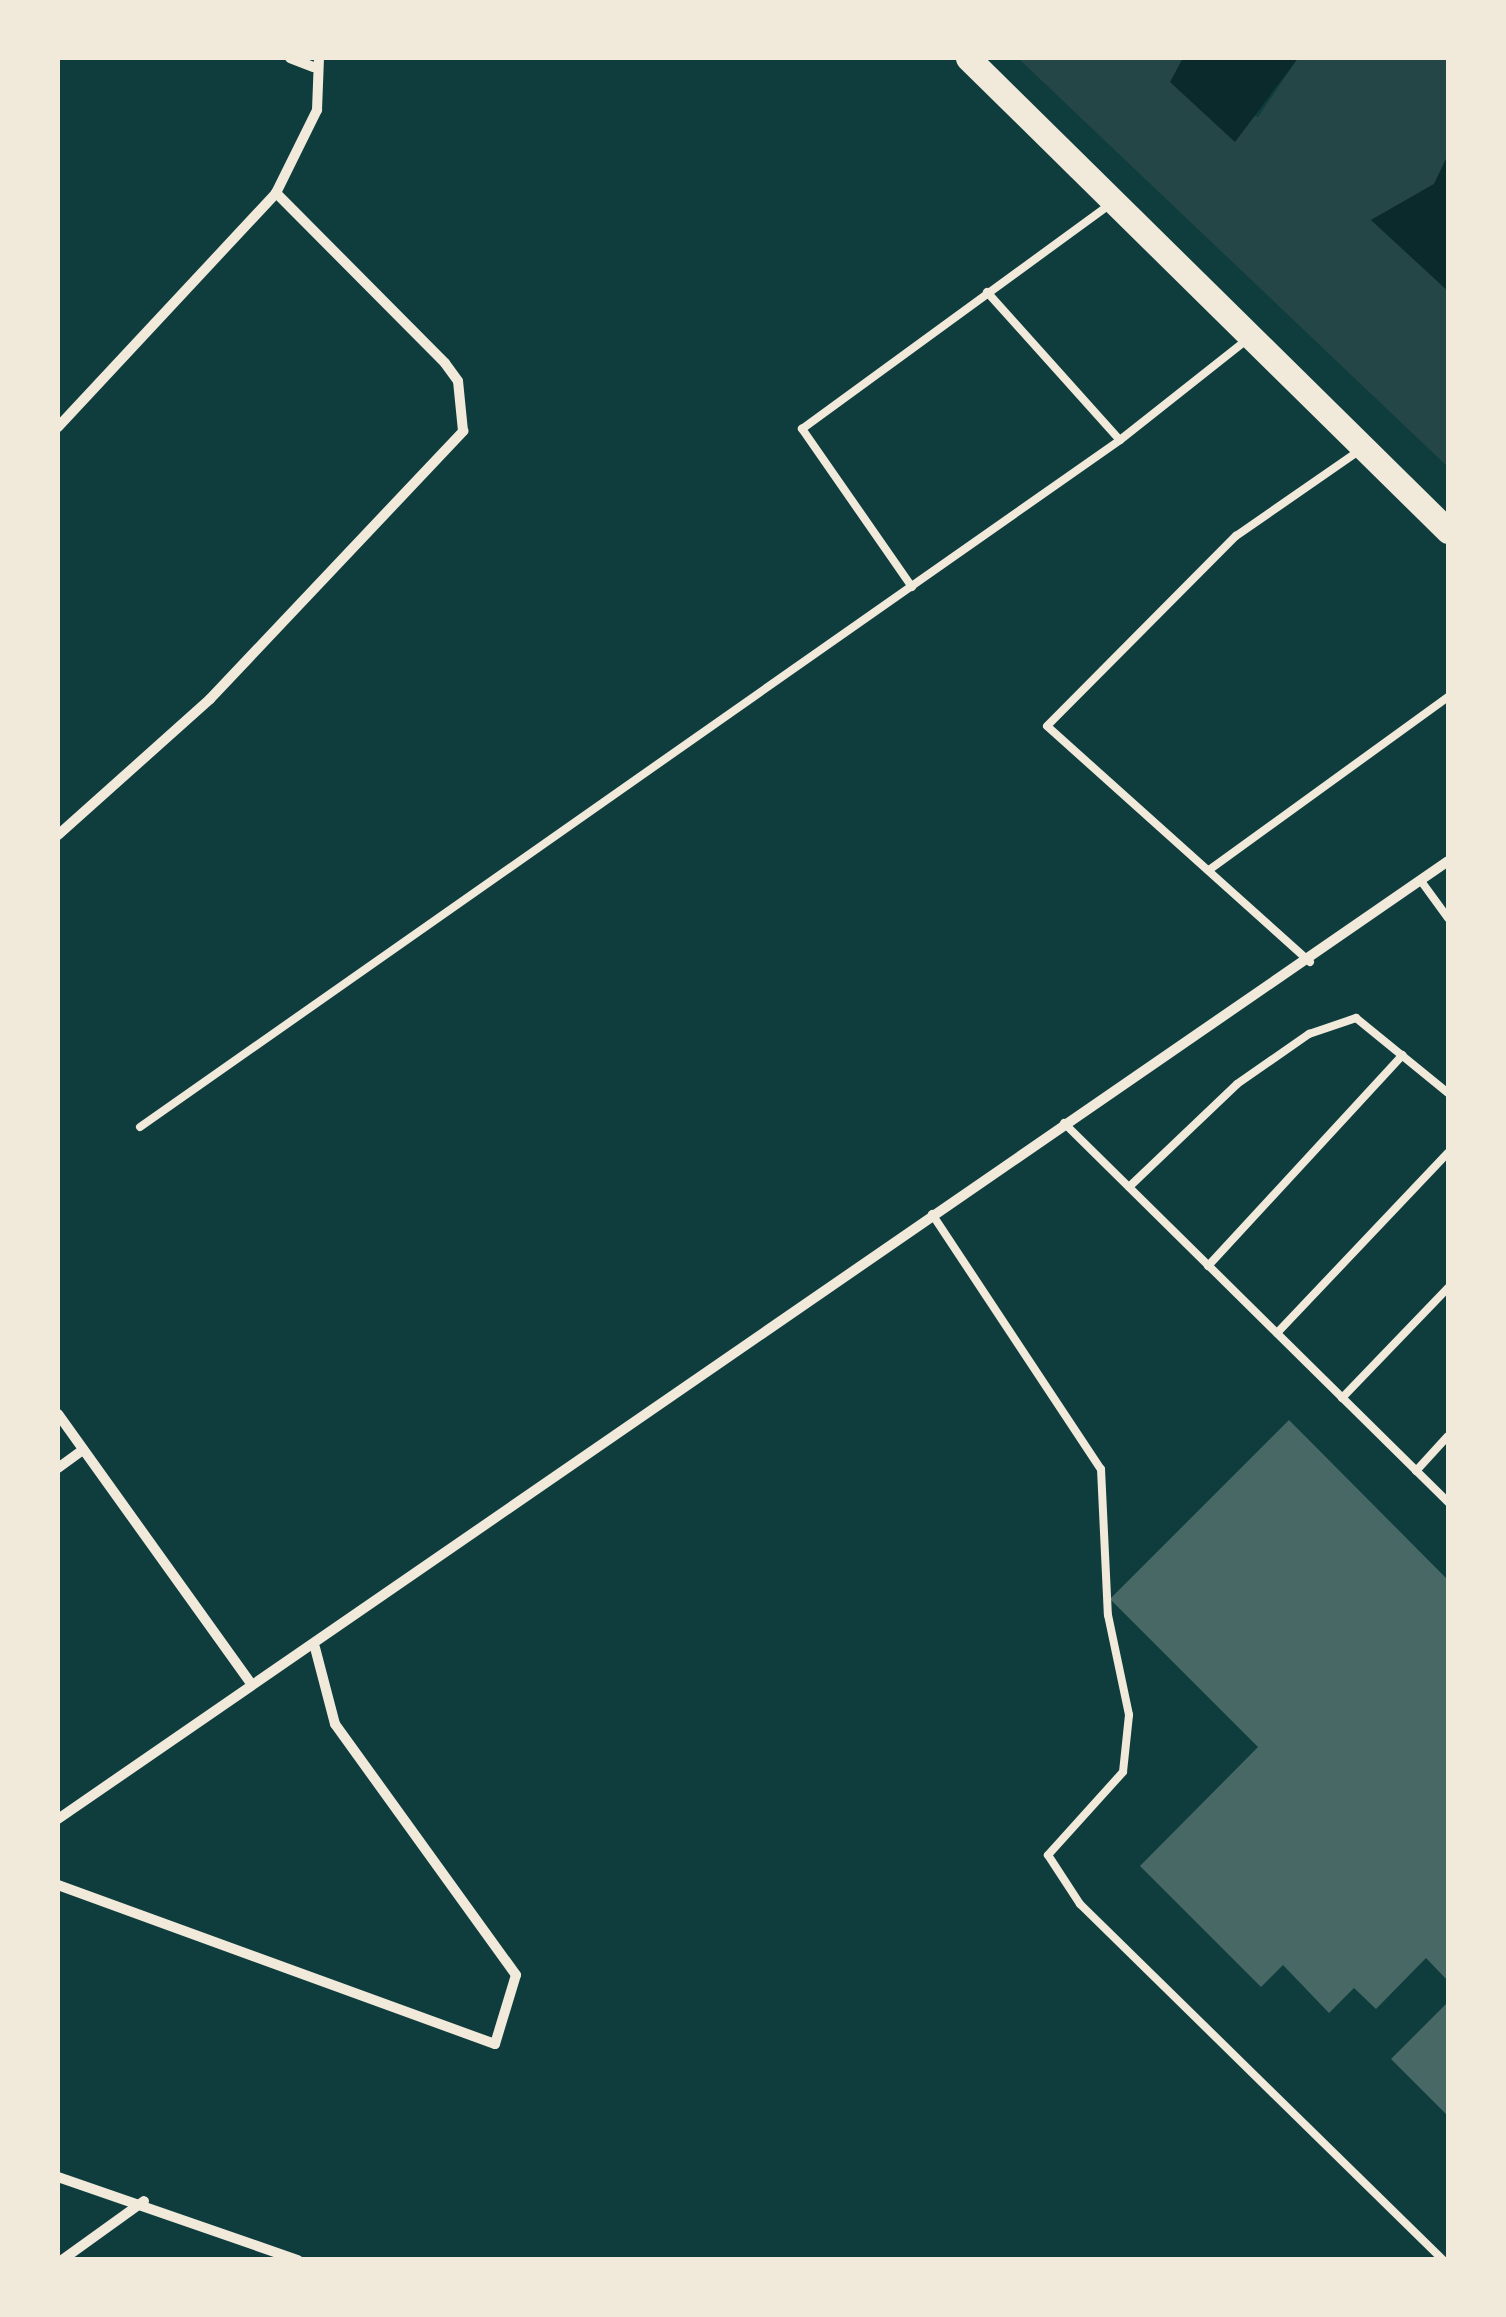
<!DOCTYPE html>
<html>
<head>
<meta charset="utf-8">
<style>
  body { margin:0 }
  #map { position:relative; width:1506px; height:2317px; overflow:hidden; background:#0f3d3e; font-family:"Source Serif 4",serif }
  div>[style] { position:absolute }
  .green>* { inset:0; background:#244646 }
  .water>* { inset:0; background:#0a2a2b }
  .building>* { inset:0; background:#486865 }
  .service>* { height:8px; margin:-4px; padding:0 4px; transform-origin:4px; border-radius:4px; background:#f1e9da }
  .minor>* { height:10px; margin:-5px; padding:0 5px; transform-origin:5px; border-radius:5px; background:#f1e9da }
  .primary>* { height:25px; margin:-12.5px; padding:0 12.5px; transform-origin:12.5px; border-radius:12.5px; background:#f1e9da }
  span { translate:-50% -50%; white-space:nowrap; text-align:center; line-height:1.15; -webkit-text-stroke:10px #f1e9da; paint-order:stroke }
  .frame { position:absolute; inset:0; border:60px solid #f1e9da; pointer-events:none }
</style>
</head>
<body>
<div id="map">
  <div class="green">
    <i style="clip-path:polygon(1018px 58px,1183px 58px,1171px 82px,1258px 117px,1298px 58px,1446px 58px,1448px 155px,1434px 184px,1371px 220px,1448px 291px,1448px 467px)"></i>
  </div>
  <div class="water">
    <i style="clip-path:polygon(1183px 58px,1298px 58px,1235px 142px,1170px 82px)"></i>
    <i style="clip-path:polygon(1448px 155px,1448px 291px,1371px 220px,1434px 184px)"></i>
  </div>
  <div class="building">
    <i style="clip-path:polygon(1289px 1420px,1448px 1580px,1448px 1981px,1426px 1958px,1376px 2009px,1354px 1988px,1329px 2013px,1283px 1965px,1261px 1987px,1140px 1866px,1258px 1747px,1110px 1599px)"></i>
    <i style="clip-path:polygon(1448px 2002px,1448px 2116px,1391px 2059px)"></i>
  </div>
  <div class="service">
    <i style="left:987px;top:292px;width:199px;rotate:48.1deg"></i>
    <i style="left:912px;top:587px;width:193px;rotate:-124.8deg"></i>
    <i style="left:802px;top:429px;width:381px;rotate:-36.1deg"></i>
    <i style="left:1209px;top:870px;width:295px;rotate:-35.9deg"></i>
    <i style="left:1421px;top:881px;width:46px;rotate:53.9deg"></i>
    <i style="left:1310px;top:962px;width:353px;rotate:-138.1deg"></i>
    <i style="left:1047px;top:726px;width:268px;rotate:-45.2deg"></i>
    <i style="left:1236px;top:536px;width:151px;rotate:-34.7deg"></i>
    <i style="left:1064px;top:1123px;width:540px;rotate:44.62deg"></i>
    <i style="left:140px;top:1127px;width:1197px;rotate:-35.03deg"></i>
    <i style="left:1120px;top:440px;width:163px;rotate:-38.3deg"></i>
    <i style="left:1129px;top:1187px;width:149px;rotate:-43.6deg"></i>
    <i style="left:1237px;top:1084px;width:88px;rotate:-34.8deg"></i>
    <i style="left:1309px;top:1034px;width:50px;rotate:-18.8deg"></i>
    <i style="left:1356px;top:1018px;width:119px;rotate:39.2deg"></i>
    <i style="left:932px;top:1214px;width:306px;rotate:56.5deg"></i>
    <i style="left:1101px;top:1469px;width:146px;rotate:87.3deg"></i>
    <i style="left:1108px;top:1615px;width:102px;rotate:78.1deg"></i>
    <i style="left:1129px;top:1715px;width:57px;rotate:96deg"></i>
    <i style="left:1123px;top:1772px;width:112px;rotate:132.1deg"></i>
    <i style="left:1048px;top:1855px;width:59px;rotate:56.9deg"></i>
    <i style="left:1080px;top:1904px;width:508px;rotate:44.44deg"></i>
    <i style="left:1208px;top:1266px;width:287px;rotate:-47.3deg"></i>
    <i style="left:1277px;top:1333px;width:248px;rotate:-46.5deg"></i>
    <i style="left:1342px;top:1398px;width:153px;rotate:-46.1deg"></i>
    <i style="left:1416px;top:1471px;width:47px;rotate:-47.6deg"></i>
  </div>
  <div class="minor">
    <i style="left:290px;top:58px;width:25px;rotate:21deg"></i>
    <i style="left:58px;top:427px;width:320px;rotate:-47deg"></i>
    <i style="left:276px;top:193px;width:93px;rotate:-63.7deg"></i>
    <i style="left:317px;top:110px;width:52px;rotate:-87.8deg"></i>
    <i style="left:58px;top:835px;width:204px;rotate:-41.8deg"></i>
    <i style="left:210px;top:699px;width:369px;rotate:-46.6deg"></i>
    <i style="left:463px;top:431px;width:50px;rotate:-95.7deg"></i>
    <i style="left:458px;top:381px;width:22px;rotate:-126deg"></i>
    <i style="left:445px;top:363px;width:240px;rotate:-134.8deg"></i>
    <i style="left:58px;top:1414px;width:328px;rotate:54.4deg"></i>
    <i style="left:58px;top:1468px;width:31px;rotate:-36deg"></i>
    <i style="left:58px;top:1819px;width:1688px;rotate:-34.57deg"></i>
    <i style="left:58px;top:1885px;width:465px;rotate:20deg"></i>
    <i style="left:495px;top:2044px;width:72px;rotate:-73.1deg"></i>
    <i style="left:516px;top:1975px;width:309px;rotate:-125.8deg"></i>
    <i style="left:335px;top:1724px;width:79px;rotate:-104.7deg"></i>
    <i style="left:58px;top:2177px;width:254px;rotate:19.1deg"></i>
    <i style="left:62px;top:2260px;width:101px;rotate:-35.7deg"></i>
  </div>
  <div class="primary">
    <i style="left:968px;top:58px;width:674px;rotate:44.58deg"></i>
  </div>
  <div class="frame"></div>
</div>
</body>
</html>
